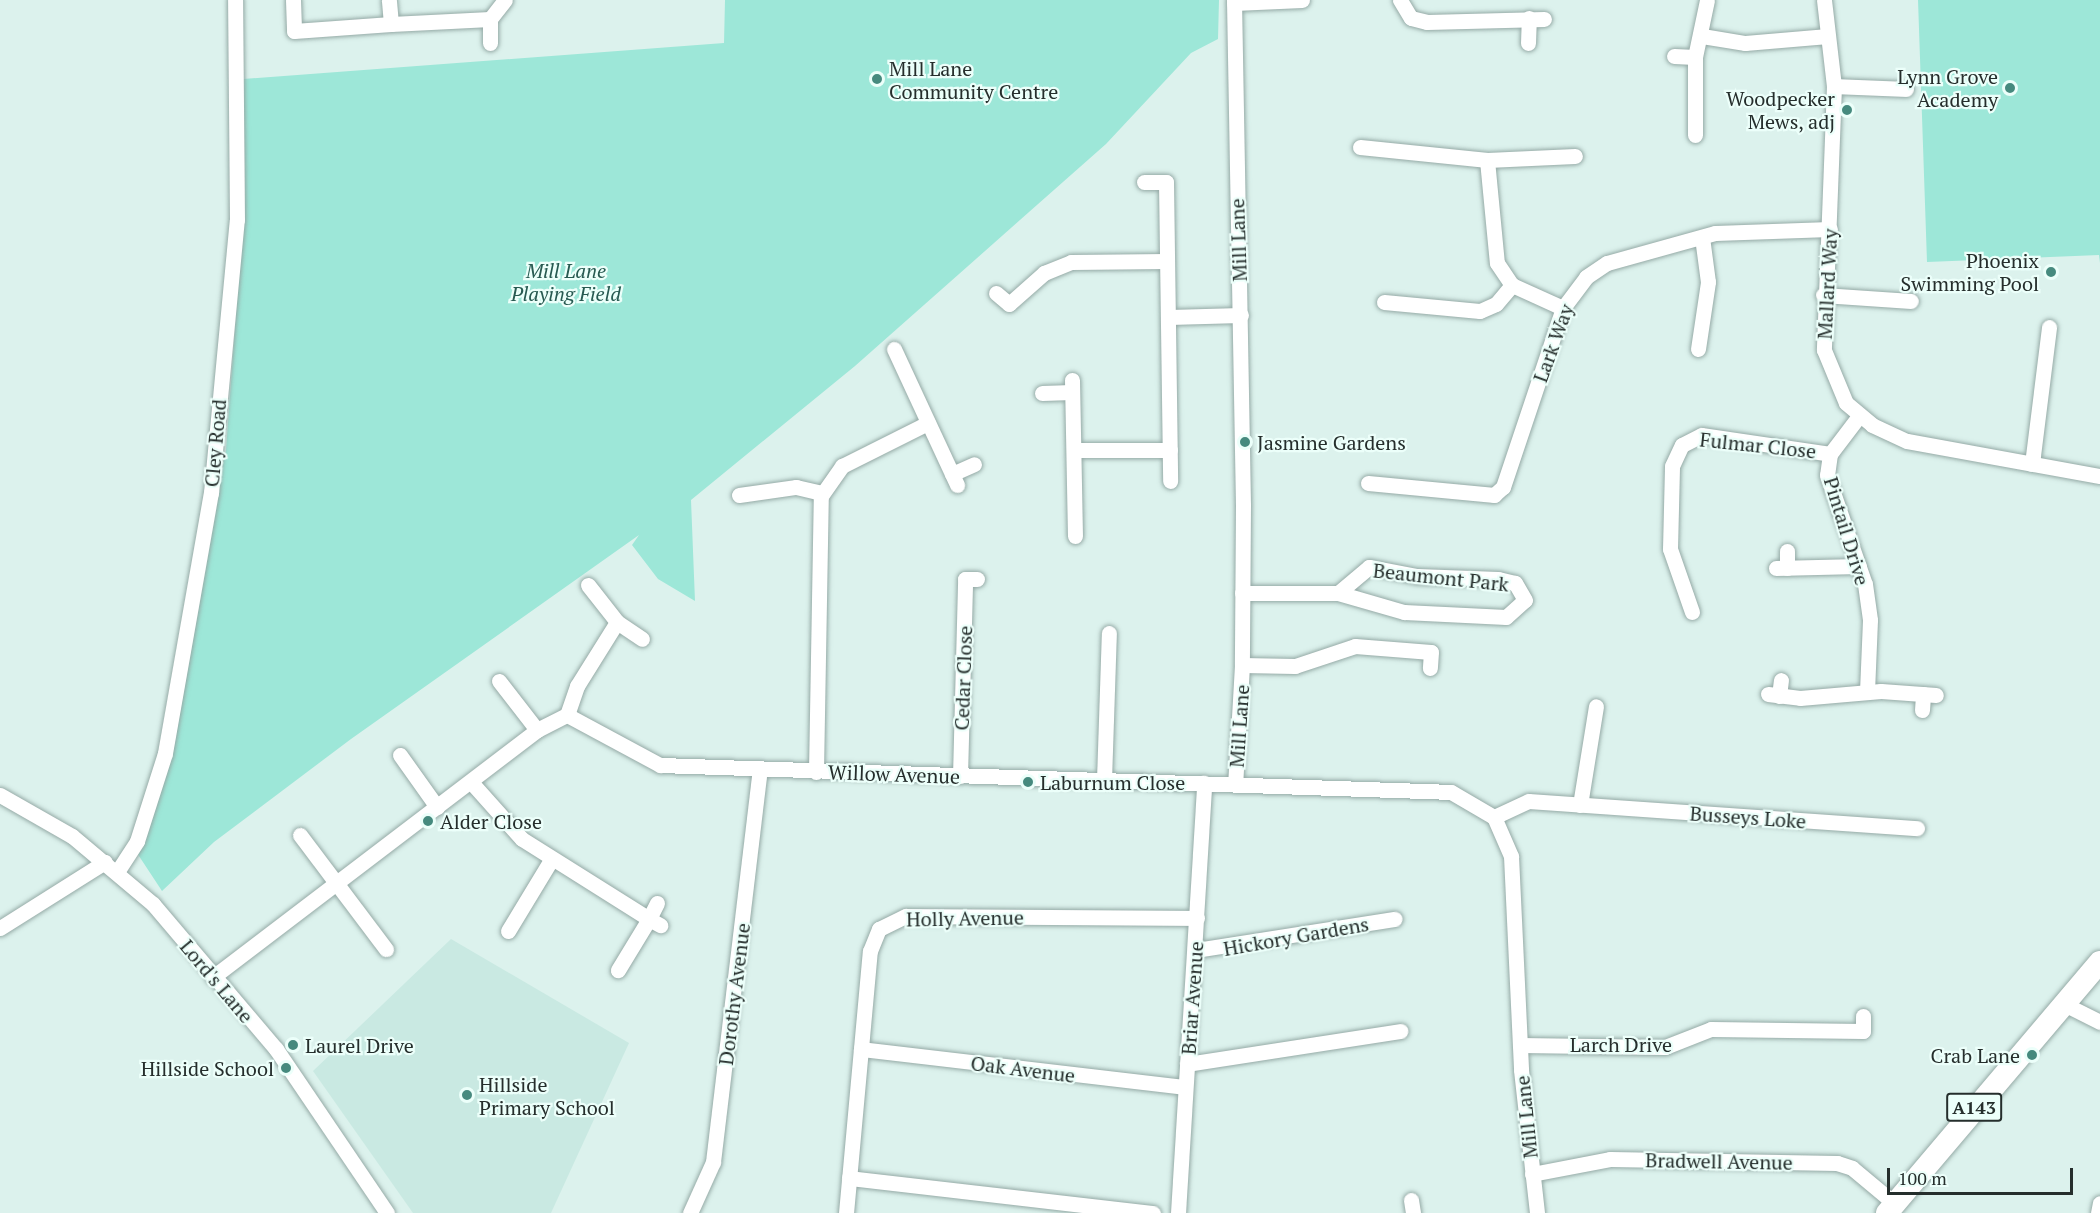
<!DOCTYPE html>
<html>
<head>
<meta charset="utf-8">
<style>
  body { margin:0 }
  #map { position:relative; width:2100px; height:1213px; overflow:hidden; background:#dcf2ed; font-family:"PT Serif",serif }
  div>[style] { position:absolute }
  .built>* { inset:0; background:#c9e9e2 }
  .green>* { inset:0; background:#9de7d8 }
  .roads { filter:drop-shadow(0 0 2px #95aaa6) drop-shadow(0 0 2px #95aaa6) }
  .minor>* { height:15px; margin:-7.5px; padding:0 7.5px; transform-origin:7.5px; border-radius:7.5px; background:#fff }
  .highway>* { height:22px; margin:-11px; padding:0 11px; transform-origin:11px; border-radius:11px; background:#fff }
  .dots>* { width:16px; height:16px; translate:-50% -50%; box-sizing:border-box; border:3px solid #ecfffa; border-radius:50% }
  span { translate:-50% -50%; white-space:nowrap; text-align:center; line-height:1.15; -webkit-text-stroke:4.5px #ecfffa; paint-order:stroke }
  .shield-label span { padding:2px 4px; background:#ecfffa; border:2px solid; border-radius:4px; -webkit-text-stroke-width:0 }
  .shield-label { font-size:18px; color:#252e2c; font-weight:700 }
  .poi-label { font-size:20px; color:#252e2c }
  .left { translate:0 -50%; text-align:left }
  .right { translate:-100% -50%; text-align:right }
  .street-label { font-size:20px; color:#252e2c }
  .park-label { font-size:20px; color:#275a51; font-style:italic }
  .scale { position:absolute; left:1887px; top:1168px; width:186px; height:27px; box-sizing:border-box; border:3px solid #252e2c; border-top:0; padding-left:8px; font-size:18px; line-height:21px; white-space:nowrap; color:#252e2c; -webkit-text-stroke:4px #ecfffa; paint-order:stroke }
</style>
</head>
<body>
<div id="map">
  <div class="built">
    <i style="clip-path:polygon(451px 939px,629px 1043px,551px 1213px,413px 1213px,313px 1071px)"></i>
  </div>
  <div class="green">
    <i style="clip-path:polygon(725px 0,1219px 0,1218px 39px,1191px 53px,1106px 144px,855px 366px,691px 500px,695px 601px,658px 579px,632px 545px,639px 535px,351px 739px,214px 842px,162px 891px,137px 853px,226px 450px,245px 191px,243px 79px,724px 43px)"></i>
    <i style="clip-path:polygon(1918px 0,2100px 0,2100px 263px,2099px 255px,1927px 262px)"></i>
  </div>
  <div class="roads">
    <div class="minor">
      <i style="left:293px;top:0;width:31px;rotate:88deg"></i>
      <i style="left:294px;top:31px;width:97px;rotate:-4.1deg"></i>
      <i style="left:391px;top:24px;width:24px;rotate:-95deg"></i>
      <i style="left:1234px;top:0;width:505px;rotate:88.98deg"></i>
      <i style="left:1243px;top:505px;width:160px;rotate:90.4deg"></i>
      <i style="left:1242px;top:665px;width:120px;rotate:93.3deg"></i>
      <i style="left:1400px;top:0;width:21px;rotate:59deg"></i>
      <i style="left:1411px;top:18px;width:16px;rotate:14deg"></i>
      <i style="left:1427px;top:22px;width:117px;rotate:-1.5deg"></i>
      <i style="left:1824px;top:0;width:87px;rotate:83.4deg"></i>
      <i style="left:1834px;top:86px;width:264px;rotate:92.2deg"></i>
      <i style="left:1824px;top:350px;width:57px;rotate:67.5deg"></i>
      <i style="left:1846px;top:403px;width:34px;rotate:40deg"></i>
      <i style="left:1872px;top:425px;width:38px;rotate:25deg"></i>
      <i style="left:1907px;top:441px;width:196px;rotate:10.3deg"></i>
      <i style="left:1234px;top:3px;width:68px;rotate:-2.5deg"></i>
      <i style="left:490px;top:19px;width:24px;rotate:90deg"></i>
      <i style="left:391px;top:24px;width:99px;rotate:-2.9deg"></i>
      <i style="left:490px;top:19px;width:24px;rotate:-52deg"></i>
      <i style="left:1702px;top:36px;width:44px;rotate:9.2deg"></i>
      <i style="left:1745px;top:43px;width:83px;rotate:-4.8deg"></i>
      <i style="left:1528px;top:43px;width:25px;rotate:-88deg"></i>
      <i style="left:1674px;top:56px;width:21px;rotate:3deg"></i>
      <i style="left:1834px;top:86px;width:72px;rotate:2.4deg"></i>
      <i style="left:1695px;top:135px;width:78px;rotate:-90deg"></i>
      <i style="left:1695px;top:57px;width:58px;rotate:-78.1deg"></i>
      <i style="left:1360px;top:147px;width:128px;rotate:5.8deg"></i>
      <i style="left:1487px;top:160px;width:88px;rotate:-2.6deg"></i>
      <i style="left:1487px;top:160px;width:103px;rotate:84.5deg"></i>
      <i style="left:1497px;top:263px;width:27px;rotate:56deg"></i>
      <i style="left:1512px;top:285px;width:56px;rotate:24.3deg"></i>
      <i style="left:1144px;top:182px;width:22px"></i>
      <i style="left:1166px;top:182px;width:299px;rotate:89.2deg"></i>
      <i style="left:996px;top:293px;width:17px;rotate:40deg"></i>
      <i style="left:1009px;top:304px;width:47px;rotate:-41.5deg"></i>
      <i style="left:1044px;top:273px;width:29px;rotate:-22deg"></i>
      <i style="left:1071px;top:262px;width:96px;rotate:-0.6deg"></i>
      <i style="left:1823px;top:295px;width:88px;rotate:3.9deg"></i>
      <i style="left:1384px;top:302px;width:96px;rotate:5.4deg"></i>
      <i style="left:1480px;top:311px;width:17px;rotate:-24deg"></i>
      <i style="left:1496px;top:304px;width:25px;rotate:-50deg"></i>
      <i style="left:1169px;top:317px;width:72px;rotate:-1.6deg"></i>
      <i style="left:894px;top:349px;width:150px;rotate:65.1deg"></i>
      <i style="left:1698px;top:349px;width:68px;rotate:-81.5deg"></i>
      <i style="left:1708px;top:282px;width:45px;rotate:-97.6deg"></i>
      <i style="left:1072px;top:380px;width:156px;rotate:88.9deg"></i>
      <i style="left:1042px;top:393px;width:30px;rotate:-2deg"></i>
      <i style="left:1859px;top:416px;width:48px;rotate:127.3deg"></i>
      <i style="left:1830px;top:454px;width:21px;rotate:98deg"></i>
      <i style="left:1827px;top:475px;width:115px;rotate:70.8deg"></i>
      <i style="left:1865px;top:584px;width:36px;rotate:82deg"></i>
      <i style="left:1870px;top:620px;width:72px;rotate:92.4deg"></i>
      <i style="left:1075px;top:450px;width:95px"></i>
      <i style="left:2032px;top:464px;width:138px;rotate:-82.9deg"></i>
      <i style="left:952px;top:474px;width:24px;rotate:-24deg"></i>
      <i style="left:1368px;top:483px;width:127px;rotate:5.4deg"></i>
      <i style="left:1494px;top:495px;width:12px;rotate:-42deg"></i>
      <i style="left:1503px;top:487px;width:189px;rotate:-71.5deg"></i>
      <i style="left:1563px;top:308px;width:39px;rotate:-53deg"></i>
      <i style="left:1586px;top:277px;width:25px;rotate:-34deg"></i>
      <i style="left:1607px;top:263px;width:112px;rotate:-15.5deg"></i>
      <i style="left:1715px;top:233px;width:115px;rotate:-2deg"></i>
      <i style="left:739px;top:495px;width:58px;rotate:-8deg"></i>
      <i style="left:796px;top:487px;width:27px;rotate:13deg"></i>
      <i style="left:1776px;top:568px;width:83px;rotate:-1.4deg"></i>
      <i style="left:1787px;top:568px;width:17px;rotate:-90deg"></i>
      <i style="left:588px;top:585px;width:47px;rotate:51.9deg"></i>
      <i style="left:617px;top:622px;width:30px;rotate:34deg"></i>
      <i style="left:1242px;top:593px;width:96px"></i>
      <i style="left:1338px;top:593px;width:69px;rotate:16.1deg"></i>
      <i style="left:1404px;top:612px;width:102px;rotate:2.8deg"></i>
      <i style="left:1506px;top:617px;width:25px;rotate:-42deg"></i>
      <i style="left:1525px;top:600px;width:20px;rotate:-120deg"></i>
      <i style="left:1515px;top:583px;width:17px;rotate:-167deg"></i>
      <i style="left:1498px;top:579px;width:81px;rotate:-177.9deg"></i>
      <i style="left:1417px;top:576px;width:49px;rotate:-169.4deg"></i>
      <i style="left:1369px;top:567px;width:40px;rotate:140deg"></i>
      <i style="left:1692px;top:612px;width:67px;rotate:-109.2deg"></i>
      <i style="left:1670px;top:549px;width:83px;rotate:-88.6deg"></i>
      <i style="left:1672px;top:466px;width:23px;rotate:-65deg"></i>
      <i style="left:1682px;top:445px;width:22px;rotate:-27deg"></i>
      <i style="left:1702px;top:435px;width:129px;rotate:8.4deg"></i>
      <i style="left:1242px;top:665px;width:53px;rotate:1.1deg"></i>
      <i style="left:1295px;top:666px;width:63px;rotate:-18.4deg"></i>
      <i style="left:1355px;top:646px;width:76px;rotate:4.5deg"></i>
      <i style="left:1431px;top:652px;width:16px;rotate:94deg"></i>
      <i style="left:499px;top:681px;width:62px;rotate:52.2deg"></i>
      <i style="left:1768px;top:694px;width:32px;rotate:7deg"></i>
      <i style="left:1800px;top:698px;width:81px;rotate:-4.9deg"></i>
      <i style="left:1881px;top:691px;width:55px;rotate:4.2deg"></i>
      <i style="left:1779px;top:696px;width:16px;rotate:-83deg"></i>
      <i style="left:1922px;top:710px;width:16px;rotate:-86deg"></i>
      <i style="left:567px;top:715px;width:31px;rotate:-71deg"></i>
      <i style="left:577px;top:686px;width:75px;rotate:-58deg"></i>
      <i style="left:400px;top:755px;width:64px;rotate:54.6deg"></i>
      <i style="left:816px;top:772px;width:276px;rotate:-89deg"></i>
      <i style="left:821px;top:496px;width:37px;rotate:-55deg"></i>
      <i style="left:842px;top:466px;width:96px;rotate:-26.6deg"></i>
      <i style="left:960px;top:776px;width:197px;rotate:-88.5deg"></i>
      <i style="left:965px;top:579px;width:12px"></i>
      <i style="left:1104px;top:780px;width:147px;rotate:-88.1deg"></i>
      <i style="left:471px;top:782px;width:76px;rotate:48.2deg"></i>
      <i style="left:522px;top:839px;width:150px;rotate:32.2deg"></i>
      <i style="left:649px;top:919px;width:60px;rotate:121.3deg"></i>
      <i style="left:0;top:795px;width:83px;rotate:29.7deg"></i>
      <i style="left:72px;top:836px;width:106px;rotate:40deg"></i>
      <i style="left:153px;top:904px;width:190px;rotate:49.7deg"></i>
      <i style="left:276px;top:1049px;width:198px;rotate:55.9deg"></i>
      <i style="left:1580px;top:805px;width:100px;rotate:-80.8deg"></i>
      <i style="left:1494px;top:817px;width:38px;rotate:-25deg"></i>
      <i style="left:1529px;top:801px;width:389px;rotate:4deg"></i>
      <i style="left:300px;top:835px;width:143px;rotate:53deg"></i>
      <i style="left:117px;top:872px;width:37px;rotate:-57deg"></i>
      <i style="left:137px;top:841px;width:92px;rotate:-72.3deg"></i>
      <i style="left:165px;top:753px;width:264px;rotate:-80deg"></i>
      <i style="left:211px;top:493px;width:274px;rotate:-84.6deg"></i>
      <i style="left:237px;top:220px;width:220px;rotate:-90.5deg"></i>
      <i style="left:657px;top:903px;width:18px;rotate:117deg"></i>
      <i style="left:649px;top:919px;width:13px;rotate:29deg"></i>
      <i style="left:0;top:928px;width:124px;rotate:-32.2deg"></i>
      <i style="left:508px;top:931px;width:83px;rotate:-58.8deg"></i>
      <i style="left:1196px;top:950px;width:201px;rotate:-8.9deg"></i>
      <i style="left:213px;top:977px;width:407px;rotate:-37.3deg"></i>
      <i style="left:537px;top:730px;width:34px;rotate:-27deg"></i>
      <i style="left:567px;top:715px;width:106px;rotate:28.3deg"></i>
      <i style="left:660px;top:765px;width:791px;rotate:1.95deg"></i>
      <i style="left:1451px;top:792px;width:50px;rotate:30.2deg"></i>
      <i style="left:1494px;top:817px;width:43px;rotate:66.4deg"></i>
      <i style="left:1511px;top:856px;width:214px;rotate:87.3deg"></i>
      <i style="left:1521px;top:1070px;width:144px;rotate:83.6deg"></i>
      <i style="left:2064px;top:1004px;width:40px;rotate:26.6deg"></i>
      <i style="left:1520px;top:1045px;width:145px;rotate:0.8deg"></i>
      <i style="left:1665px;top:1047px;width:49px;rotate:-21.4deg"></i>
      <i style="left:1711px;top:1029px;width:152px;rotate:0.8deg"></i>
      <i style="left:1863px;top:1031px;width:15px;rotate:-90deg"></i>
      <i style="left:861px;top:1049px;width:326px;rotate:6.7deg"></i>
      <i style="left:1187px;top:1064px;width:216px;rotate:-8.8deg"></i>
      <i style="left:1532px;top:1174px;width:79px;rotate:-10.9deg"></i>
      <i style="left:1610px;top:1159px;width:227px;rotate:1deg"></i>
      <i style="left:1837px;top:1163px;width:16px;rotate:18deg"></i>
      <i style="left:1852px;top:1168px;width:55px;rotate:39.8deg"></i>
      <i style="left:849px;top:1178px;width:306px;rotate:6.6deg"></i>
      <i style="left:1411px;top:1200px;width:13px;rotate:81deg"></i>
      <i style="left:690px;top:1213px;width:56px;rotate:-65.7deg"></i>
      <i style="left:713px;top:1162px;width:395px;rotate:-83.2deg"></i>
      <i style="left:846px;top:1213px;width:263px;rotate:-84.8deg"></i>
      <i style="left:870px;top:951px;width:24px;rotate:-68deg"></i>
      <i style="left:879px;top:929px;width:30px;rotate:-26deg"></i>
      <i style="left:906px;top:916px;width:291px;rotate:0.4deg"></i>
      <i style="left:1178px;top:1213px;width:431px;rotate:-86.5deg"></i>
      <i style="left:2098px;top:1213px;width:10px;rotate:-79deg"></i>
    </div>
    <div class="highway">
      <i style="left:1887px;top:1213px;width:329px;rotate:-49.7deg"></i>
    </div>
  </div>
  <div class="dots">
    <i style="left:877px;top:79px;background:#468a7e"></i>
    <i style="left:2010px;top:88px;background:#468a7e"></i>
    <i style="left:1847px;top:110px;background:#468a7e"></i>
    <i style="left:2051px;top:272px;background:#468a7e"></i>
    <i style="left:1245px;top:442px;background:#468a7e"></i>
    <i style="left:1028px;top:782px;background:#468a7e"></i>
    <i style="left:428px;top:821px;background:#468a7e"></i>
    <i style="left:293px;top:1045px;background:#468a7e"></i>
    <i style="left:2032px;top:1055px;background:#468a7e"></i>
    <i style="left:286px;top:1068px;background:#468a7e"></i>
    <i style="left:467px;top:1095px;background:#468a7e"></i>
  </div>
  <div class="shield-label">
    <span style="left:1974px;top:1107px">A143</span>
  </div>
  <div class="poi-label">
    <span class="left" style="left:889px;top:80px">Mill Lane<br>Community Centre</span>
    <span class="right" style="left:1998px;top:88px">Lynn Grove<br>Academy</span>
    <span class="right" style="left:1835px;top:110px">Woodpecker<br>Mews, adj</span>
    <span class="right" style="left:2039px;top:272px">Phoenix<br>Swimming Pool</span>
    <span class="left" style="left:1257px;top:442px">Jasmine Gardens</span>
    <span class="left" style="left:1040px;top:782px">Laburnum Close</span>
    <span class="left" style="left:440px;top:821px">Alder Close</span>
    <span class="left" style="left:305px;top:1045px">Laurel Drive</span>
    <span class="right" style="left:2020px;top:1055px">Crab Lane</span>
    <span class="right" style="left:274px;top:1068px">Hillside School</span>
    <span class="left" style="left:479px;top:1096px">Hillside<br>Primary School</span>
  </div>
  <div class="street-label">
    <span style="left:1238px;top:240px;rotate:-92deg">Mill Lane</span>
    <span style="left:1827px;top:284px;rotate:-87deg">Mallard Way</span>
    <span style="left:1553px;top:343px;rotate:-70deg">Lark Way</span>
    <span style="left:215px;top:443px;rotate:-85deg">Cley Road</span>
    <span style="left:1758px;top:445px;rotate:6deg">Fulmar Close</span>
    <span style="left:1847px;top:531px;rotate:73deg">Pintail Drive</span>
    <span style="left:1441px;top:577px;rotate:6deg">Beaumont Park</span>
    <span style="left:963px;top:678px;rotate:-88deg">Cedar Close</span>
    <span style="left:1239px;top:726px;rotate:-86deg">Mill Lane</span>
    <span style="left:894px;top:774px;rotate:2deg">Willow Avenue</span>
    <span style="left:1748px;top:817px;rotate:4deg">Busseys Loke</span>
    <span style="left:965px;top:918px;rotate:-1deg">Holly Avenue</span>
    <span style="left:1296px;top:936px;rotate:-10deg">Hickory Gardens</span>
    <span style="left:217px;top:981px;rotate:50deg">Lord's Lane</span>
    <span style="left:734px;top:994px;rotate:-83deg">Dorothy Avenue</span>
    <span style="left:1192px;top:998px;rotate:-86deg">Briar Avenue</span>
    <span style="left:1621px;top:1044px">Larch Drive</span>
    <span style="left:1023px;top:1069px;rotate:7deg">Oak Avenue</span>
    <span style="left:1526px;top:1117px;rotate:-96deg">Mill Lane</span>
    <span style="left:1719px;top:1161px;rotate:1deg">Bradwell Avenue</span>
  </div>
  <div class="park-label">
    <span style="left:566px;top:282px">Mill Lane<br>Playing Field</span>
  </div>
  <div class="scale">100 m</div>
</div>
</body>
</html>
